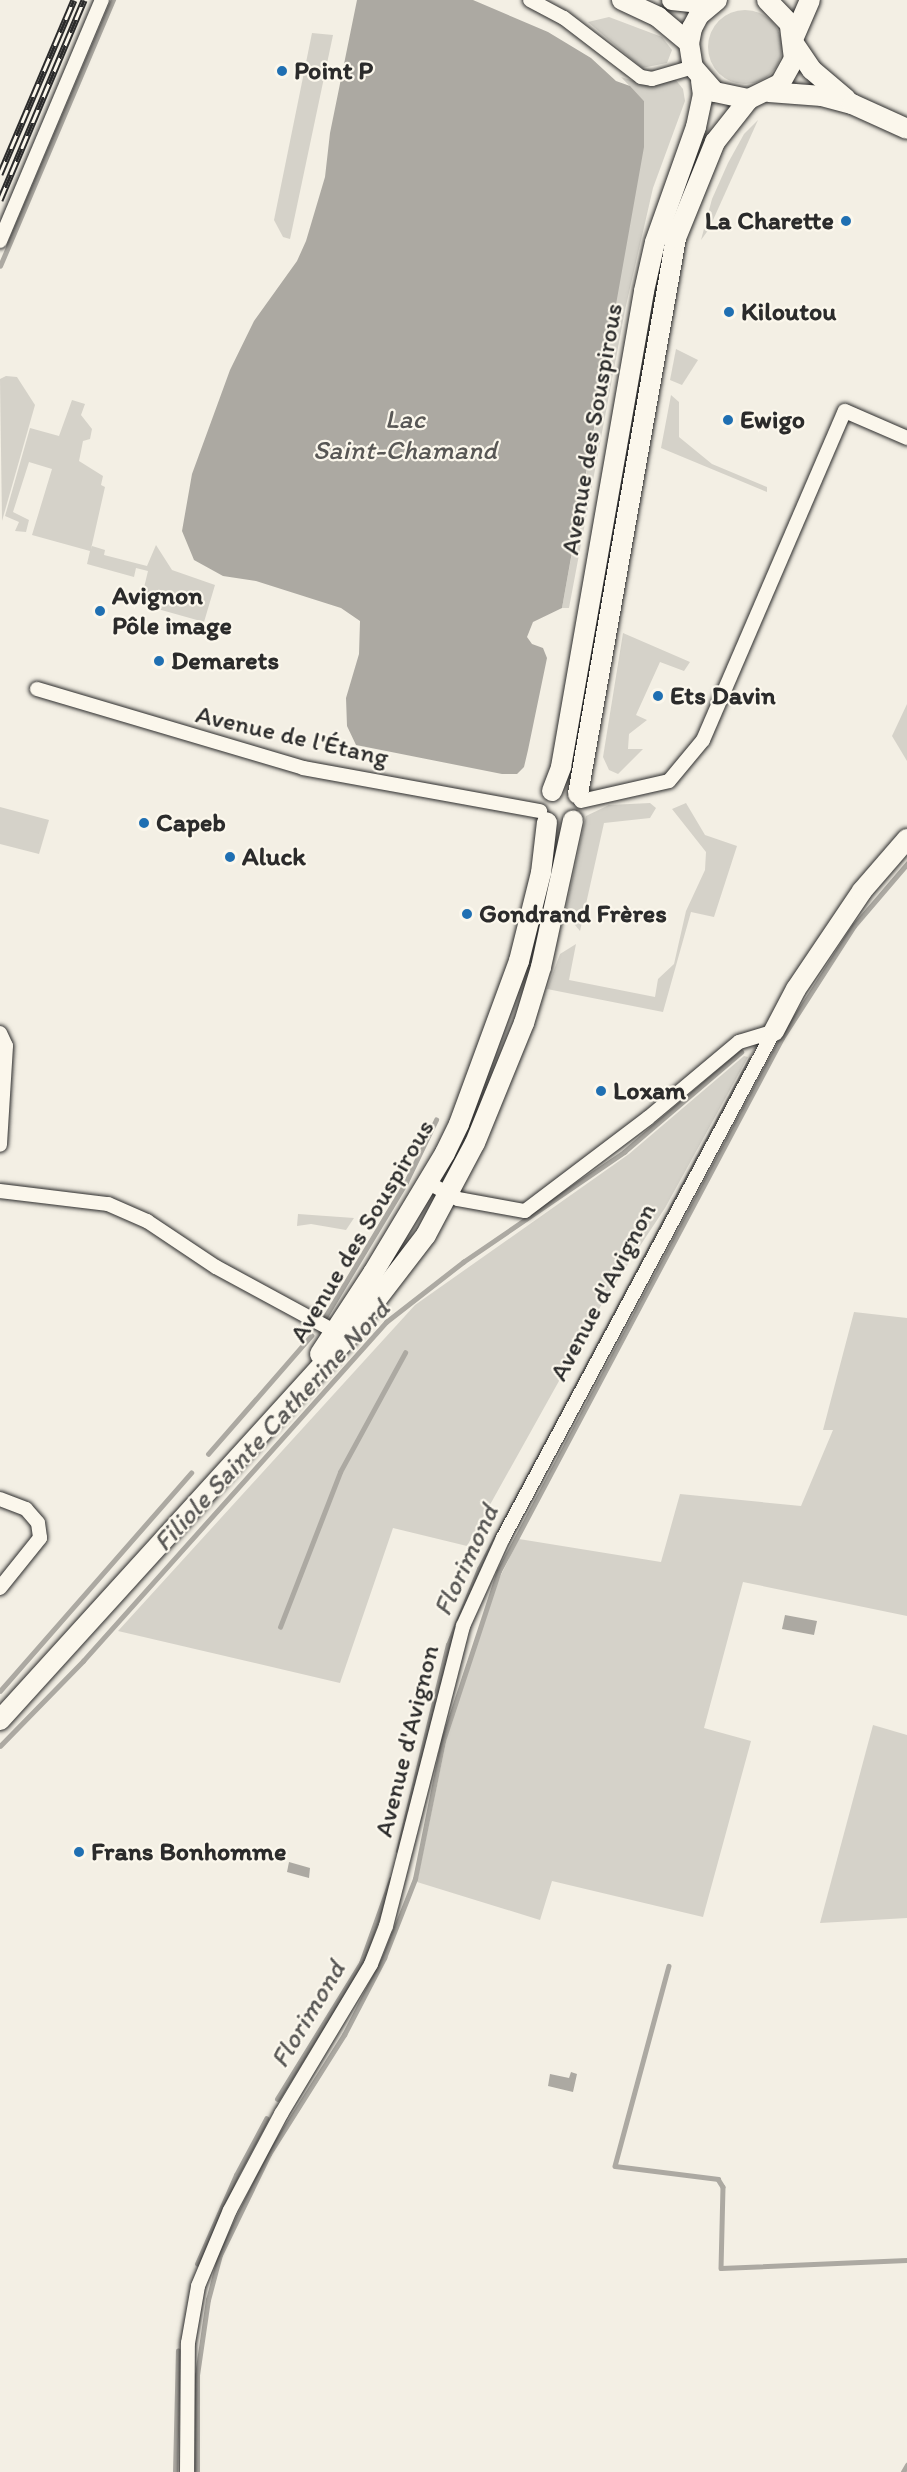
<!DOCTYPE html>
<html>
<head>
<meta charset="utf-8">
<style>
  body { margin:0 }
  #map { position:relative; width:907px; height:2472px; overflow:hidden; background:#f3efe4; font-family:Itim,sans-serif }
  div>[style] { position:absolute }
  .green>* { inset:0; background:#d5d2c9 }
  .round { border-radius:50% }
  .water>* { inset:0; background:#aca9a2 }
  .stream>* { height:4.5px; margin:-2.25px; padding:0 2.25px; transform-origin:2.25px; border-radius:2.25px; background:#aca9a2 }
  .roads { filter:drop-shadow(0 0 2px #2b2b2b) drop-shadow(0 0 2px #2b2b2b) }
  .street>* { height:14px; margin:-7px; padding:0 7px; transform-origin:7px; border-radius:7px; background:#fbf7ec }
  .secondary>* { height:20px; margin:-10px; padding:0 10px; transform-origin:10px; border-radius:10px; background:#fbf7ec }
  .rail>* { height:7px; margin-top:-3.5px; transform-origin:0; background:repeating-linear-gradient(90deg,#fbf7ec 0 14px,#2b2b2b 0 28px); box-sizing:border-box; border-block:2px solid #2b2b2b }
  .dots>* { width:16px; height:16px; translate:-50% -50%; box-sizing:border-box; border:3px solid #fbf7ec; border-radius:50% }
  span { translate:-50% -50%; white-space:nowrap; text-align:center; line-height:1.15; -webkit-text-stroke:4.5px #fbf7ec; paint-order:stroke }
  .poi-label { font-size:26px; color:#2b2b2b; font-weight:700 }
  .left { translate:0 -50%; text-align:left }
  .right { translate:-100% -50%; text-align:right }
  .street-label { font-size:26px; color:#2b2b2b }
  .water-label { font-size:27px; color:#585755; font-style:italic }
</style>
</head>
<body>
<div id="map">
  <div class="green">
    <i class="round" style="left:708px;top:10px;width:74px;height:74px"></i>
    <i style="clip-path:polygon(609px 17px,662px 37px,672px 50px,667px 63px,642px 68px,588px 22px)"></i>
    <i style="clip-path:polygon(312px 33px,333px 35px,290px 239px,283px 237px,274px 220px)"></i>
    <i style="clip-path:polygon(621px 77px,649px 86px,675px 79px,683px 89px,685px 101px,653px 188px,625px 310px,569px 608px,562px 608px,604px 375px,644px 101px)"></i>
    <i style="clip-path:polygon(758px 120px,709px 229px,701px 240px,712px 199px,728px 163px,744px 134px)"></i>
    <i style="clip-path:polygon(676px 349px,698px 360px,682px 385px,670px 380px)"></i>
    <i style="clip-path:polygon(6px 376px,17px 377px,35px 405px,2px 521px,0 379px)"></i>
    <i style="clip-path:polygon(671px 395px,679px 402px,679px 437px,712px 464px,767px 487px,767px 492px,661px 448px)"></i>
    <i style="clip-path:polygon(72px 400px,85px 404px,81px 415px,92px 429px,90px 439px,83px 441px,79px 461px,103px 476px,101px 485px,105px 487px,91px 549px,92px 546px,105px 550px,104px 555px,147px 566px,156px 545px,172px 570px,215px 585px,204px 622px,140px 604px,148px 571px,136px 568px,134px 577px,87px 564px,90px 551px,32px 535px,52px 469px,29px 462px,13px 512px,29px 520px,26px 532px,15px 531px,19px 522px,5px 516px,30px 428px,59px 436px)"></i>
    <i style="clip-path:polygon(623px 633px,690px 662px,684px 671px,660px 662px,636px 715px,647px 720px,629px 734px,628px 749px,643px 749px,618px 774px,609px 770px,603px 757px)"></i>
    <i style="clip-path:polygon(907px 704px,907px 761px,892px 736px)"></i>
    <i style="clip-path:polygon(650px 803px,656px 808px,650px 818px,604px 823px,580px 931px,565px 913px,586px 816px,609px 805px)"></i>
    <i style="clip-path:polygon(686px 803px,705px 835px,737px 846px,714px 917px,691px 912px,663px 1012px,547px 989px,560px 954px,576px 944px,569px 980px,655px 997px,658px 979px,674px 964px,686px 911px,705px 870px,706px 852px,672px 809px)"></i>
    <i style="clip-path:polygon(0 807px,49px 820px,39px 854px,0 844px)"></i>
    <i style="clip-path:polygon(744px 1056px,748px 1057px,665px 1208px,603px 1302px,467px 1546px,393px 1528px,340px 1683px,118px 1631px,415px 1305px,629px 1154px)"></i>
    <i style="clip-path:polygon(298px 1214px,354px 1218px,346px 1230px,311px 1224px,297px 1226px)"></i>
    <i style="clip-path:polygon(854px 1312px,907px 1318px,907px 1616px,743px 1582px,704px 1728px,751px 1741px,703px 1917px,552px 1881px,540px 1920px,417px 1882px,448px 1732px,490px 1597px,519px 1539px,661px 1562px,680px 1494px,801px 1506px,833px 1430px,823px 1430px)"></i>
    <i style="clip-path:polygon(873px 1725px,907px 1735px,907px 1918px,820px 1923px)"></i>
  </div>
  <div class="water">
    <i style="clip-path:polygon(357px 0,473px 0,548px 32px,591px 58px,616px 81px,630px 86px,644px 101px,644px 147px,562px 608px,533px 622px,527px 637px,532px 644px,543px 648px,547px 658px,528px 750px,524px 767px,517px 774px,502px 774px,356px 745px,347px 726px,346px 698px,359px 654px,360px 621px,341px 608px,256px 581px,223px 576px,194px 560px,182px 531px,192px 474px,230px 370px,254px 321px,297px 261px,306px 241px,325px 177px,330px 133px)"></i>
    <i style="clip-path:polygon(785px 1615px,817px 1621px,814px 1635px,782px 1629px)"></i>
    <i style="clip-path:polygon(289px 1862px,310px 1868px,309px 1878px,287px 1872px)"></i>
    <i style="clip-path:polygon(571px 2072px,577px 2074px,573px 2092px,548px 2086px,550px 2074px,569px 2078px)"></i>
  </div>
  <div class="stream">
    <i style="left:0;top:266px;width:289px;rotate:-67deg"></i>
    <i style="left:325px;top:1317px;width:157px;rotate:-59deg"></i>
    <i style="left:406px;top:1182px;width:69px;rotate:-64.2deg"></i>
    <i style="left:208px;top:1454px;width:157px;rotate:-48.9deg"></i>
    <i style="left:280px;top:1627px;width:166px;rotate:-68.8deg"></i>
    <i style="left:340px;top:1472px;width:136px;rotate:-61.4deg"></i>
    <i style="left:0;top:1691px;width:290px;rotate:-48.8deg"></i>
    <i style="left:0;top:1746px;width:119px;rotate:-45.7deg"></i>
    <i style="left:83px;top:1661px;width:455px;rotate:-48.2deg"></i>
    <i style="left:386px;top:1322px;width:98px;rotate:-37.9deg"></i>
    <i style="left:463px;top:1262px;width:195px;rotate:-34.3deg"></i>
    <i style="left:624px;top:1152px;width:154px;rotate:-40.5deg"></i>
    <i style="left:398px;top:1851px;width:212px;rotate:-76.4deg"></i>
    <i style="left:448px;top:1645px;width:82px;rotate:-67.8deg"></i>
    <i style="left:479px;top:1569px;width:577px;rotate:-61.97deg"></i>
    <i style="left:669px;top:1966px;width:207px;rotate:105.1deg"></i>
    <i style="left:615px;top:2166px;width:104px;rotate:7.2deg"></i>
    <i style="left:718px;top:2179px;width:9px;rotate:58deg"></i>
    <i style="left:723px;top:2187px;width:81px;rotate:91.4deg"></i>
    <i style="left:721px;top:2268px;width:186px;rotate:-2.5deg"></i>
    <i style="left:277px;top:2099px;width:160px;rotate:-58.3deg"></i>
    <i style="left:361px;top:1963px;width:89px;rotate:-70.3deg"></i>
    <i style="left:197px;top:2264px;width:97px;rotate:-66.3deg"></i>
    <i style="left:236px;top:2175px;width:64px;rotate:-61.8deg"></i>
    <i style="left:175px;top:2472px;width:121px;rotate:-88.6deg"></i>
    <i style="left:197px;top:2472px;width:97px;rotate:-90deg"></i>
    <i style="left:197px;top:2375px;width:76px;rotate:-81.7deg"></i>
    <i style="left:208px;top:2300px;width:47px;rotate:-75.1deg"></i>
    <i style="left:220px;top:2255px;width:112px;rotate:-64.1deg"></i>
    <i style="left:269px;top:2154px;width:141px;rotate:-57.8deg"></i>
    <i style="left:344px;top:2035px;width:87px;rotate:-62.5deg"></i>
    <i style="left:384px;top:1958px;width:85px;rotate:-68.6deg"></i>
    <i style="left:415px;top:1879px;width:141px;rotate:-78.5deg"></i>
    <i style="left:443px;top:1741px;width:179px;rotate:-71.8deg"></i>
    <i style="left:499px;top:1571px;width:603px;rotate:-62.03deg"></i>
    <i style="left:782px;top:1038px;width:133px;rotate:-57.3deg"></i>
    <i style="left:854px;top:926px;width:82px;rotate:-49.5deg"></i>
    <i style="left:903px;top:2472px;width:8px;rotate:-60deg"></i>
  </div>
  <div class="roads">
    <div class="street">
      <i style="left:530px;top:0;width:38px;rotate:28deg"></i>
      <i style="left:564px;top:18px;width:97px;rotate:37.5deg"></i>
      <i style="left:641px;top:77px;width:11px;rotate:10deg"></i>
      <i style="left:652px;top:79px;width:43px;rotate:-16.3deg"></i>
      <i style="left:0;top:241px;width:262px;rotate:-67.1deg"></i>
      <i style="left:37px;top:689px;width:277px;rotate:16.5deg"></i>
      <i style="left:303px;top:768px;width:241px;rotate:10.3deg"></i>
      <i style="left:581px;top:801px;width:90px;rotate:-12.8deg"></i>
      <i style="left:669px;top:781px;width:53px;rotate:-50.3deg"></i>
      <i style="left:703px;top:740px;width:358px;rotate:-66.7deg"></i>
      <i style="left:845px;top:411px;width:68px;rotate:23.5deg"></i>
      <i style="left:0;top:1033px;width:14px;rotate:65deg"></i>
      <i style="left:6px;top:1046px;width:99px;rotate:93.5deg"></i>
      <i style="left:427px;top:1182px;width:35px;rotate:29deg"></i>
      <i style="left:458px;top:1199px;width:68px;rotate:10.2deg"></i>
      <i style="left:525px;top:1211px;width:154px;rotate:-37.1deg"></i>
      <i style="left:648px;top:1118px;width:119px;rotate:-39.9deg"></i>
      <i style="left:739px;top:1042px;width:37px;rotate:-17deg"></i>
      <i style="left:0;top:1191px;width:109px;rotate:6.9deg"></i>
      <i style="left:108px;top:1204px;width:43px;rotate:23.6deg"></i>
      <i style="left:147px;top:1221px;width:83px;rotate:33.7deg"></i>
      <i style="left:216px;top:1267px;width:145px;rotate:28.5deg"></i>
      <i style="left:0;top:1499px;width:28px;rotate:21deg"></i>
      <i style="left:26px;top:1509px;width:18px;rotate:49deg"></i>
      <i style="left:38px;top:1523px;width:15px;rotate:82deg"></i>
      <i style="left:40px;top:1538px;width:64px;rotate:128.7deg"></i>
      <i style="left:187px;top:2472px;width:129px;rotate:-89.6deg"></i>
      <i style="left:188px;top:2343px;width:58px;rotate:-80deg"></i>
      <i style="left:198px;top:2286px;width:82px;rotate:-67.2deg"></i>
      <i style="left:230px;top:2210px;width:109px;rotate:-62deg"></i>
      <i style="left:281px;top:2114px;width:175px;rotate:-59deg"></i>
      <i style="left:371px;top:1964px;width:41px;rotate:-68.5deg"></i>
      <i style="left:386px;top:1926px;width:310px;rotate:-75.6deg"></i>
      <i style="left:463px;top:1626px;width:97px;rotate:-65.6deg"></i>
      <i style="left:503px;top:1538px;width:575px;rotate:-61.87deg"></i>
    </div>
    <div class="secondary">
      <i style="left:622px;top:0;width:40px;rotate:25deg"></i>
      <i style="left:658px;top:17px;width:40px;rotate:40deg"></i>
      <i style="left:672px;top:0;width:38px;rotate:6deg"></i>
      <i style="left:717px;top:0;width:23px;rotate:140deg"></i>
      <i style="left:699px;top:15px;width:15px;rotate:118deg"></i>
      <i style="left:692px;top:28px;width:15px;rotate:101deg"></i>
      <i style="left:689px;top:43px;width:24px;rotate:81deg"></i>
      <i style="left:693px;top:67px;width:33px;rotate:49deg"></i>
      <i style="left:715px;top:92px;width:35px;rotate:12deg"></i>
      <i style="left:749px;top:99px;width:34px;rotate:-26deg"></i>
      <i style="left:780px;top:84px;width:29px;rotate:-61deg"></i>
      <i style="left:794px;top:59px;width:35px;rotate:-97deg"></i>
      <i style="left:790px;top:24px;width:33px;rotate:-134deg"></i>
      <i style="left:794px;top:37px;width:40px;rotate:-66.6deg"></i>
      <i style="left:795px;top:45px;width:30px;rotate:56deg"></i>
      <i style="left:812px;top:70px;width:45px;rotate:40.5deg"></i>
      <i style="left:769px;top:92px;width:53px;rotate:4.3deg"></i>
      <i style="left:822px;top:96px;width:31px;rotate:15deg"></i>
      <i style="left:852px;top:104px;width:60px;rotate:24.4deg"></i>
      <i style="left:552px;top:791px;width:26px;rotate:-69deg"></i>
      <i style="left:561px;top:767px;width:483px;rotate:-80.1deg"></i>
      <i style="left:644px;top:291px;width:50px;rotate:-77.3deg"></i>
      <i style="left:655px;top:242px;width:122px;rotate:-70.4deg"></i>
      <i style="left:696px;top:127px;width:33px;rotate:-78deg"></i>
      <i style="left:703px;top:95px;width:14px;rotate:-98deg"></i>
      <i style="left:578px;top:794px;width:565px;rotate:-80deg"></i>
      <i style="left:676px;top:238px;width:104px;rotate:-67.9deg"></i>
      <i style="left:715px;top:142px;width:55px;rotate:-51.7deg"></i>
      <i style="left:774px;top:1031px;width:47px;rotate:-62.4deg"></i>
      <i style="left:796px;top:989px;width:118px;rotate:-56deg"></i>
      <i style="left:862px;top:891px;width:69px;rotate:-49.1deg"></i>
      <i style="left:320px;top:1354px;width:97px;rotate:-56.8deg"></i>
      <i style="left:373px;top:1273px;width:140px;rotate:-59deg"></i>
      <i style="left:445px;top:1153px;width:32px;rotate:-64deg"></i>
      <i style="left:459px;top:1124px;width:174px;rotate:-69.8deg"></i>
      <i style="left:519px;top:961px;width:91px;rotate:-76deg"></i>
      <i style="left:541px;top:873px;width:51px;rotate:-83.3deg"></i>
      <i style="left:0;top:1720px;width:516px;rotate:-47.75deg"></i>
      <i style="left:347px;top:1338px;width:130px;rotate:-52.5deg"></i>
      <i style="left:426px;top:1235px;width:104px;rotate:-62deg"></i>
      <i style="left:475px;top:1143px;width:130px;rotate:-67.8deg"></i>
      <i style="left:524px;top:1023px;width:59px;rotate:-73.1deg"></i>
      <i style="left:541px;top:967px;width:150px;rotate:-77.7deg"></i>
    </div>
  </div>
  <div class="rail">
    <i style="left:0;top:174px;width:189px;rotate:-67deg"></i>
    <i style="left:0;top:200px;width:217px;rotate:-67.2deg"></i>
  </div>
  <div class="dots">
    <i style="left:282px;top:71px;background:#1f6fb2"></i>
    <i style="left:846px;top:221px;background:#1f6fb2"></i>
    <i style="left:729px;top:312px;background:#1f6fb2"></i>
    <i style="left:728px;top:420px;background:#1f6fb2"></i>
    <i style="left:100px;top:611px;background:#1f6fb2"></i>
    <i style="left:159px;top:661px;background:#1f6fb2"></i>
    <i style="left:658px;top:696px;background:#1f6fb2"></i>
    <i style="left:144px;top:823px;background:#1f6fb2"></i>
    <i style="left:230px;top:857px;background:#1f6fb2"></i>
    <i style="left:467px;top:914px;background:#1f6fb2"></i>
    <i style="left:601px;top:1091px;background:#1f6fb2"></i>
    <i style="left:79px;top:1852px;background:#1f6fb2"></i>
  </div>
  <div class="poi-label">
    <span class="left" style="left:294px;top:71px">Point P</span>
    <span class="right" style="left:834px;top:221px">La Charette</span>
    <span class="left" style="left:741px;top:312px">Kiloutou</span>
    <span class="left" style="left:740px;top:420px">Ewigo</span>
    <span class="left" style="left:112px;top:611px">Avignon<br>Pôle image</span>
    <span class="left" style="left:171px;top:661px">Demarets</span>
    <span class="left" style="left:670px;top:696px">Ets Davin</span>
    <span class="left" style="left:156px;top:823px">Capeb</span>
    <span class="left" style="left:242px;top:857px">Aluck</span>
    <span class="left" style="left:479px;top:914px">Gondrand Frères</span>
    <span class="left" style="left:613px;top:1091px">Loxam</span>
    <span class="left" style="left:91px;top:1852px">Frans Bonhomme</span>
  </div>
  <div class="street-label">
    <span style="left:592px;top:429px;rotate:-80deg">Avenue des Souspirous</span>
    <span style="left:292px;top:736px;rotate:13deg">Avenue de l'Étang</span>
    <span style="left:362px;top:1231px;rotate:-59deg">Avenue des Souspirous</span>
    <span style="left:603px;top:1292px;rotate:-62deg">Avenue d'Avignon</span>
    <span style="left:407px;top:1741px;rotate:-76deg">Avenue d'Avignon</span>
  </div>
  <div class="water-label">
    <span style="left:405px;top:434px">Lac<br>Saint-Chamand</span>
    <span style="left:271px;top:1425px;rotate:-47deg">Filiole Sainte Catherine Nord</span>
    <span style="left:465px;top:1560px;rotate:-65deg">Florimond</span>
    <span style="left:307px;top:2014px;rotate:-59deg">Florimond</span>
  </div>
</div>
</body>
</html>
